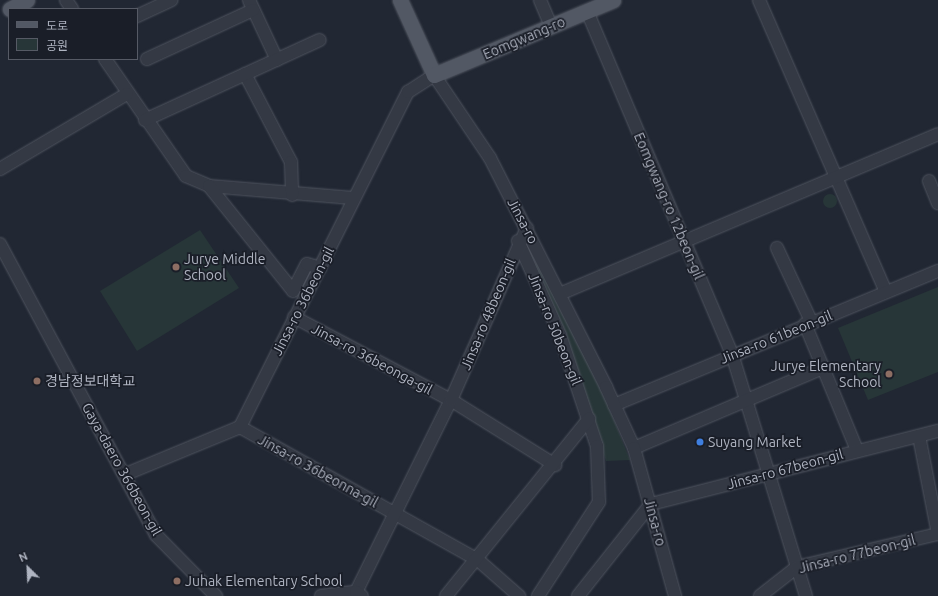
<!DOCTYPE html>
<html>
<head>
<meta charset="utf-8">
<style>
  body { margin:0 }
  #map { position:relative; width:938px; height:596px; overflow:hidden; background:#212733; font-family:Ubuntu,"Noto Sans KR",sans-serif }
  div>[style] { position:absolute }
  .green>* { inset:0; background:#273638 }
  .round { border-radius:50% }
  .roads { filter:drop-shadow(0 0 1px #4f545f) drop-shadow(0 0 1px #4f545f) }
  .minor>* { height:12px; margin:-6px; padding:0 6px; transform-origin:6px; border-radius:6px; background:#343944 }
  .major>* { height:15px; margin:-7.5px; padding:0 7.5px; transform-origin:7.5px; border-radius:7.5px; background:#525864 }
  .dots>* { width:11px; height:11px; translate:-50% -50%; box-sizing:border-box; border:2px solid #1a1e28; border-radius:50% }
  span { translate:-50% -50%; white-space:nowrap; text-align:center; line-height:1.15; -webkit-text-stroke:3.5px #1a1e28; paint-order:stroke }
  .street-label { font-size:14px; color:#afb4c1 }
  .poi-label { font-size:14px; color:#afb4c1 }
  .left { translate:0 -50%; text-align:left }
  .right { translate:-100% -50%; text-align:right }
  .legend { position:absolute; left:8px; top:8px; width:130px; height:52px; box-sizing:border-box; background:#1a1e28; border:1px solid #565a65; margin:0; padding:5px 7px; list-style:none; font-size:12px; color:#afb4c1 }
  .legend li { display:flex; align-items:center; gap:8px; height:20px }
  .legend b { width:20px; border:1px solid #565a65 }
  .north { position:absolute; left:8px; top:548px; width:40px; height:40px; -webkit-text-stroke:3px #1a1e28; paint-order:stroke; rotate:336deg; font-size:11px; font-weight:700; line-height:16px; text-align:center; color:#afb4c1 }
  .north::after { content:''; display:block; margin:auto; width:14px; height:18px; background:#afb4c1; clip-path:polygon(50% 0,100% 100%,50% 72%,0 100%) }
</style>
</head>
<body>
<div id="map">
  <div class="green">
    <i class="round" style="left:823px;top:194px;width:14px;height:14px"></i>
    <i style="clip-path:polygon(200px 230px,239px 288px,137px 351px,100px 291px)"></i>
    <i style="clip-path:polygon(540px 263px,607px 403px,630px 460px,606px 461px,563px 335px,533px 265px)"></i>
    <i style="clip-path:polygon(938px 287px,938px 372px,868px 400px,838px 328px)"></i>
  </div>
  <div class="roads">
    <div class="minor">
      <i style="left:66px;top:0;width:11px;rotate:56deg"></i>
      <i style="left:249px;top:0;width:66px;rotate:65deg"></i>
      <i style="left:540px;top:0;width:28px;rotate:67deg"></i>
      <i style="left:759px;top:0;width:318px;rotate:66.5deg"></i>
      <i style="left:587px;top:11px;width:372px;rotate:67.1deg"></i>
      <i style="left:732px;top:354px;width:253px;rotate:73deg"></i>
      <i style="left:137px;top:16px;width:38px;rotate:-25deg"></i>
      <i style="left:105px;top:59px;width:142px;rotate:55.3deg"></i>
      <i style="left:186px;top:176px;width:25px;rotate:23deg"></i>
      <i style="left:209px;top:186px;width:144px;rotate:4.8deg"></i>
      <i style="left:147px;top:59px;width:117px;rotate:-24.8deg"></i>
      <i style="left:245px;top:74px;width:99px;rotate:62.4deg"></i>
      <i style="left:291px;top:162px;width:33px;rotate:88deg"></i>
      <i style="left:145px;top:120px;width:192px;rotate:-24.6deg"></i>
      <i style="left:0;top:169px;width:147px;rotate:-30.6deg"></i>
      <i style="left:929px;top:181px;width:24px;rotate:68deg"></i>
      <i style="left:209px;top:186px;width:134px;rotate:51.3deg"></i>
      <i style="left:293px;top:291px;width:30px;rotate:-63deg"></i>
      <i style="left:307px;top:264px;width:14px;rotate:17deg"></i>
      <i style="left:518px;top:241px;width:103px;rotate:65.9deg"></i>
      <i style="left:560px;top:335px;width:117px;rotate:71.6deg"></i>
      <i style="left:597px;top:446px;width:56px;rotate:88deg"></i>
      <i style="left:599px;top:502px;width:112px;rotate:123deg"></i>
      <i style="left:0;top:244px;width:330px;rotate:61.8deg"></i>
      <i style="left:156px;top:535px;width:86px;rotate:45.5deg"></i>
      <i style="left:777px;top:248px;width:81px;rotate:65deg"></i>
      <i style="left:562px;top:293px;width:408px;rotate:-22.9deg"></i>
      <i style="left:294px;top:317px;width:178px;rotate:27.9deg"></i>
      <i style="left:451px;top:400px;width:123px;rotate:32deg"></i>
      <i style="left:805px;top:324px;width:136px;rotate:67.6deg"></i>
      <i style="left:614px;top:405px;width:351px;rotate:-22.5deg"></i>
      <i style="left:240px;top:427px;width:273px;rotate:29.2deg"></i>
      <i style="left:478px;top:560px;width:55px;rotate:41.3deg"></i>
      <i style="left:919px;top:436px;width:100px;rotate:79deg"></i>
      <i style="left:634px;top:448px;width:207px;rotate:-23deg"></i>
      <i style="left:126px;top:474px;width:123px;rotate:-22.4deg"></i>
      <i style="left:240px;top:427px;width:375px;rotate:-63.4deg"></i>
      <i style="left:408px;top:92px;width:31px;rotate:-33deg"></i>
      <i style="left:434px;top:75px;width:100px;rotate:56deg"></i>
      <i style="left:490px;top:158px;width:257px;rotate:63.1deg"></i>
      <i style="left:606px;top:387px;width:67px;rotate:65.3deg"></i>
      <i style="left:634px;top:448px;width:154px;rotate:74.5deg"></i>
      <i style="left:356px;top:592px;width:214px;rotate:-63.7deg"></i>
      <i style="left:451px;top:400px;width:188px;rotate:-66.2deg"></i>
      <i style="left:321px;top:596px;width:35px;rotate:-7deg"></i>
      <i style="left:356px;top:592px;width:7px;rotate:34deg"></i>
      <i style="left:446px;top:596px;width:228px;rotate:-51.1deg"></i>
      <i style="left:578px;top:596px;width:117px;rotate:-51.6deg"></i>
      <i style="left:651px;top:504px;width:296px;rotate:-14.3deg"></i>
      <i style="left:760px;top:596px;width:47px;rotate:-38.1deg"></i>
      <i style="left:797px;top:567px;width:145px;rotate:-13.2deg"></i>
    </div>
    <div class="major">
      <i style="left:400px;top:0;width:82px;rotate:65.6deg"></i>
      <i style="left:434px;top:75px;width:194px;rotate:-22.7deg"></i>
      <i style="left:10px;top:9px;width:19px;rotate:-28deg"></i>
    </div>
  </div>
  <div class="dots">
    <i style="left:176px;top:267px;background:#8d6e63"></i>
    <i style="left:889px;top:374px;background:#8d6e63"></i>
    <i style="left:37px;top:381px;background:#8d6e63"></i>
    <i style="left:700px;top:442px;background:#3f7fe0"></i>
    <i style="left:177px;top:581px;background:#8d6e63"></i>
  </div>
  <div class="street-label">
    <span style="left:524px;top:38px;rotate:-23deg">Eomgwang-ro</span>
    <span style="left:669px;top:206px;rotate:67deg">Eomgwang-ro 12beon-gil</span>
    <span style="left:523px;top:221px;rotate:62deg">Jinsa-ro</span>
    <span style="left:303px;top:301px;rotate:-63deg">Jinsa-ro 36beon-gil</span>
    <span style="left:488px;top:314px;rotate:-67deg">Jinsa-ro 48beon-gil</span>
    <span style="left:555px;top:329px;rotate:68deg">Jinsa-ro 50beon-gil</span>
    <span style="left:776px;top:337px;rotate:-22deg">Jinsa-ro 61beon-gil</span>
    <span style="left:372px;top:359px;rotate:28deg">Jinsa-ro 36beonga-gil</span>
    <span style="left:122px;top:469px;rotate:61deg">Gaya-daero 366beon-gil</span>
    <span style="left:785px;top:469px;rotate:-15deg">Jinsa-ro 67beon-gil</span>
    <span style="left:318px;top:471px;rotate:29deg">Jinsa-ro 36beonna-gil</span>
    <span style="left:655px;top:522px;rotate:75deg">Jinsa-ro</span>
    <span style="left:857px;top:554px;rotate:-14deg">Jinsa-ro 77beon-gil</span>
  </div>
  <div class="poi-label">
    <span class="left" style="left:184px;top:267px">Jurye Middle<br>School</span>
    <span class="right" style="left:881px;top:374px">Jurye Elementary<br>School</span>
    <span class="left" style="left:45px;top:381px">경남정보대학교</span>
    <span class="left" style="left:708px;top:442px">Suyang Market</span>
    <span class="left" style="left:185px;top:581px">Juhak Elementary School</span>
  </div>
  <ul class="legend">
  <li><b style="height:5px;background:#525864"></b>도로</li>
  <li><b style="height:11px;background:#273638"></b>공원</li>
  </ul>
  <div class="north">N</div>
</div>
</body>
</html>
